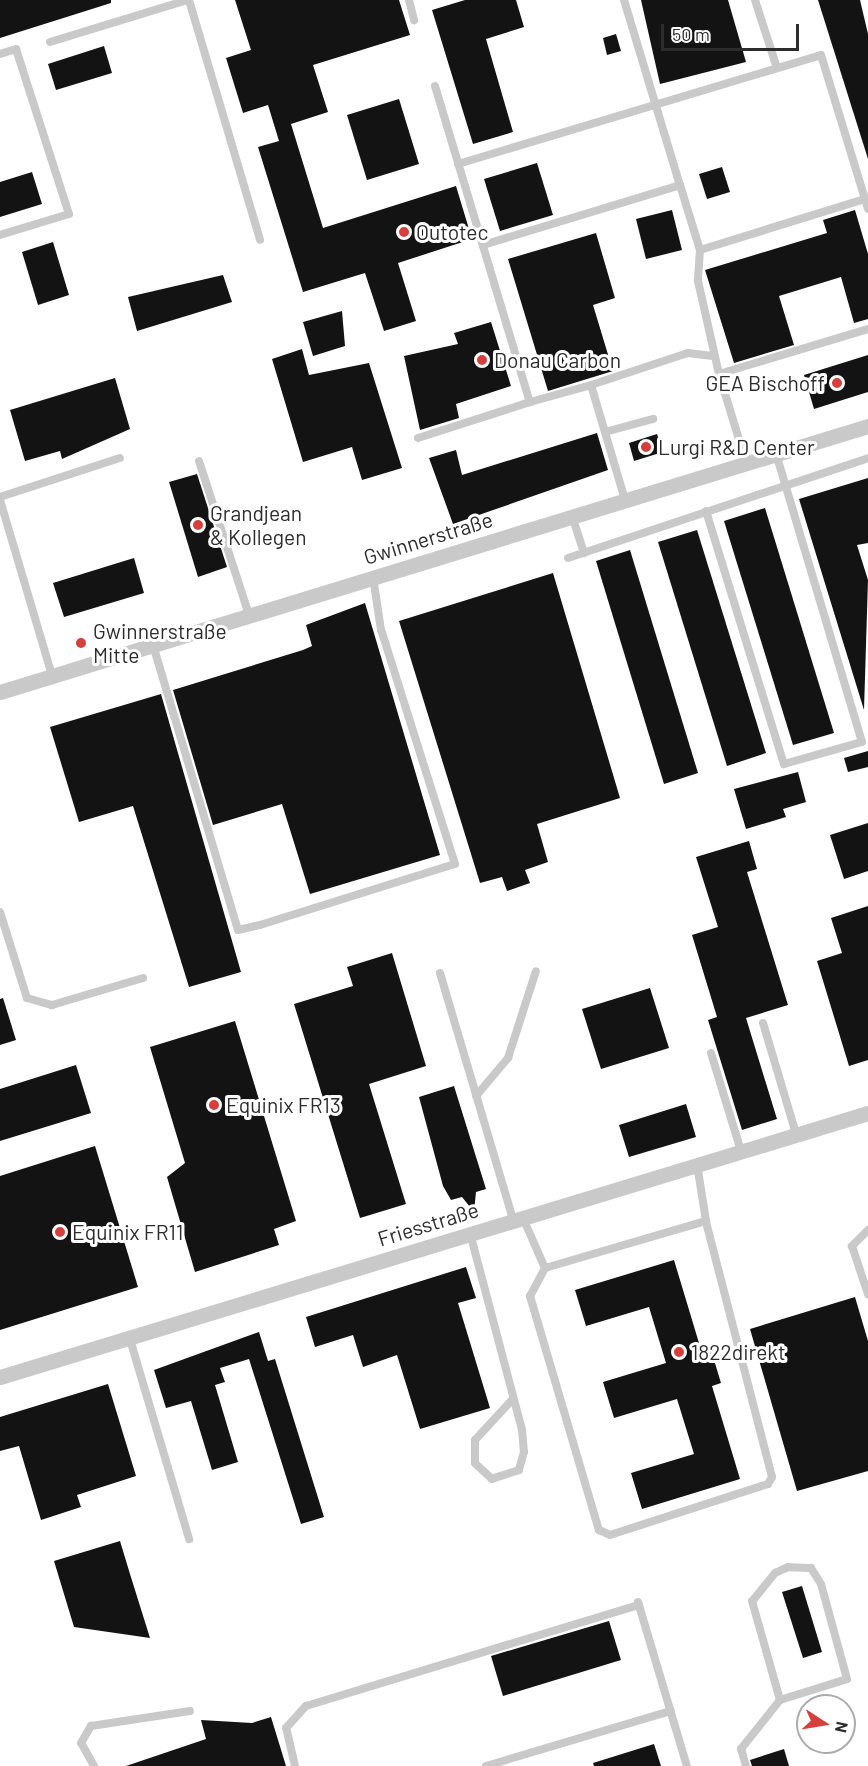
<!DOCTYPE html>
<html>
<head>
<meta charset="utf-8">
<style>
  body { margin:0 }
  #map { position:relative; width:868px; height:1766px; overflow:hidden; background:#fff; font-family:Barlow,sans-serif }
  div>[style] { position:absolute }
  .building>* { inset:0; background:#131313 }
  .service>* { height:8px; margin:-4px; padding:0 4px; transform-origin:4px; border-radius:4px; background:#c9c9c9 }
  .minor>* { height:15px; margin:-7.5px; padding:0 7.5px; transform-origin:7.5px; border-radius:7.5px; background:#c9c9c9 }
  .dots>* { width:16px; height:16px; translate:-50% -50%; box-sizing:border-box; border:3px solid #fff; border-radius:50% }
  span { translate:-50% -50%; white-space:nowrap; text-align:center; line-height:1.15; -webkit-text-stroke:6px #fff; paint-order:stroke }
  .poi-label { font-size:21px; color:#2c2c2c }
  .left { translate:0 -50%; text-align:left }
  .right { translate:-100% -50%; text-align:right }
  .street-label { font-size:21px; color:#2c2c2c }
  .north { position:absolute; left:796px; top:1694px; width:60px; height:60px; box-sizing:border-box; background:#fff; border:2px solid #ababab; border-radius:50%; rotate:102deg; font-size:16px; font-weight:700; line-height:24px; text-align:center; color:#2c2c2c }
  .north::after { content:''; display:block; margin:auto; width:21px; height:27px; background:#d5403c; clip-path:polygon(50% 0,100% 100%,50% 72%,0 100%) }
  .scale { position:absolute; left:661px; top:24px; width:138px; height:27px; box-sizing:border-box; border:3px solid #2c2c2c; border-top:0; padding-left:8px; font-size:18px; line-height:21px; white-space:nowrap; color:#2c2c2c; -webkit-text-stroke:4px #fff; paint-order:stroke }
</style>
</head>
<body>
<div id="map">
  <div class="building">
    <i style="clip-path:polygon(0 0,111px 0,111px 3px,0 38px)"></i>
    <i style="clip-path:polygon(235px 0,399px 0,410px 35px,313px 65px,328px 112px,291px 124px,323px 228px,456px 186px,472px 239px,398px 263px,416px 321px,384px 331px,365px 273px,303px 292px,258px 147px,279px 141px,268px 105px,243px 113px,226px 58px,251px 50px)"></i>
    <i style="clip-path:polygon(465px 0,516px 0,524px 27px,486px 39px,513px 132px,473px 144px,432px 10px)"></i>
    <i style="clip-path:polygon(641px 0,728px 0,746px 62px,660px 84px)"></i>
    <i style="clip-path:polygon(818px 0,860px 0,868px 34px,868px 159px)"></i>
    <i style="clip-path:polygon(616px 34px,621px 51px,607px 55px,603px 38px)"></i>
    <i style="clip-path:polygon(104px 46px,112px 73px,56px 90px,48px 64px)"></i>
    <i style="clip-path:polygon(399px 99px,419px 164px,367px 180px,347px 115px)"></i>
    <i style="clip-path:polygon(537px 163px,553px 215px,500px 231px,484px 179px)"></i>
    <i style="clip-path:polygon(722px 167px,730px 192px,707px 199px,699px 174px)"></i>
    <i style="clip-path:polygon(32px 172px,42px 204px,0 217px,0 182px)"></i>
    <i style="clip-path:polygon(672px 210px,682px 250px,646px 259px,636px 219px)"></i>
    <i style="clip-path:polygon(855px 210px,868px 254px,868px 319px,854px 323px,841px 277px,779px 296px,794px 345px,734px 363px,705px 270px,827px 233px,823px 220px)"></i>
    <i style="clip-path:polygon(596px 233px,615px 298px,593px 305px,613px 371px,548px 391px,508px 259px)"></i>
    <i style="clip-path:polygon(53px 242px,69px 295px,38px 305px,22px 252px)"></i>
    <i style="clip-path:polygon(223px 275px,232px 302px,137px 331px,128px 297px)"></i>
    <i style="clip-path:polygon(342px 311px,345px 346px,313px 356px,303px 322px)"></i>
    <i style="clip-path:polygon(491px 322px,511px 386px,456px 404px,459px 418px,420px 430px,404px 356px,458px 344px,454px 333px)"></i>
    <i style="clip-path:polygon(302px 349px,309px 375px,369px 363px,402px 468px,362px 480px,352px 447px,303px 462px,272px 359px)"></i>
    <i style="clip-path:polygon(868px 355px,868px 392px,814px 409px,804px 375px)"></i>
    <i style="clip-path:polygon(115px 378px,130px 429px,62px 459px,60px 451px,25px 461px,10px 410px)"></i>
    <i style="clip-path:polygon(597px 433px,608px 470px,453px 524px,429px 458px,456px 450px,462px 475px)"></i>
    <i style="clip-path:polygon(657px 434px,663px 452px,634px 461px,629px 443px)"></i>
    <i style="clip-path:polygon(197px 474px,227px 567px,198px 577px,169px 482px)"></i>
    <i style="clip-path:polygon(868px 478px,868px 543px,857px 545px,868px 580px,864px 710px,799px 499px)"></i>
    <i style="clip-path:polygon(765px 508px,834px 733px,793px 745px,724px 521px)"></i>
    <i style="clip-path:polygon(697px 530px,766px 753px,727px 766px,658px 542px)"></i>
    <i style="clip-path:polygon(630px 550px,698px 773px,664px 784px,596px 561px)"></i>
    <i style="clip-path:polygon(134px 558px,144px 593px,64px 617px,53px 583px)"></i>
    <i style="clip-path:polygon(553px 573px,620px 798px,537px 824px,548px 862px,525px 870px,530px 883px,507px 891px,502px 877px,480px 883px,399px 621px)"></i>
    <i style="clip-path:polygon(365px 603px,440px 855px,310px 894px,282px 804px,213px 825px,173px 690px,303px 650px,312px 646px,306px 625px)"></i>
    <i style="clip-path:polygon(161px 694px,241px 972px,189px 987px,133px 806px,79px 822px,50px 727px)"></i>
    <i style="clip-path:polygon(868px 751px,868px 767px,848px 772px,844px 758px)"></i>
    <i style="clip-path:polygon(798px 772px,806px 802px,783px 809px,786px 817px,746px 829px,734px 789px)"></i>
    <i style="clip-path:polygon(868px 823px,868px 871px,844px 879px,830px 835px)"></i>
    <i style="clip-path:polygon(749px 841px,757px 869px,747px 872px,788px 1005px,746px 1018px,777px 1119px,742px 1130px,708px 1020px,717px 1017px,692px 935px,718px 927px,696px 857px)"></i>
    <i style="clip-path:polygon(868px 906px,868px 1060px,849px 1066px,817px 961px,842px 953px,831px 918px)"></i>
    <i style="clip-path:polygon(392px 953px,426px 1066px,369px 1084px,406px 1204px,360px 1218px,294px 1004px,353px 986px,347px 967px)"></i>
    <i style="clip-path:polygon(650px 988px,669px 1048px,601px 1069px,582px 1009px)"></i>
    <i style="clip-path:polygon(3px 998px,16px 1040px,0 1045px,0 999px)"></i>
    <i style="clip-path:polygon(235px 1021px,296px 1221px,274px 1229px,279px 1245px,195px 1272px,167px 1177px,185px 1163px,150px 1047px)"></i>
    <i style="clip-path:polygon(76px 1065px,91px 1113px,0 1141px,0 1089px)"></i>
    <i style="clip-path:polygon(454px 1086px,486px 1189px,476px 1192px,474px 1212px,462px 1197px,451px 1200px,443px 1186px,419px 1097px)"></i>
    <i style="clip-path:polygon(686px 1104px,696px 1137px,629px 1157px,619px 1125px)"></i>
    <i style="clip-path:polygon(95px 1146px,138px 1287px,0 1330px,0 1176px)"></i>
    <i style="clip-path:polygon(674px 1260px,702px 1353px,711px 1350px,721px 1383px,712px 1386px,740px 1479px,642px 1509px,631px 1473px,694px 1454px,677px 1399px,614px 1418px,603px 1382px,666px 1363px,649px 1307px,586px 1326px,575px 1290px)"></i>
    <i style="clip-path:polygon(466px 1267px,476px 1298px,458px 1303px,490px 1408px,420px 1429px,397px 1355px,363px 1367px,353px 1335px,315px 1347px,306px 1317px)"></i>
    <i style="clip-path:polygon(855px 1297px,868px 1341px,868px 1471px,797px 1491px,750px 1329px)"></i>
    <i style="clip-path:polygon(259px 1332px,268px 1361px,275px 1359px,324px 1517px,301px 1524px,249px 1359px,220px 1368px,225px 1382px,215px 1385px,238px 1462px,212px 1470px,191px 1401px,166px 1408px,154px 1370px)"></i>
    <i style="clip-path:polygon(108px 1384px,136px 1476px,77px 1495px,81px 1507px,41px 1520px,19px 1446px,0 1451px,0 1417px)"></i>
    <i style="clip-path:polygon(120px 1541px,130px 1574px,150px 1638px,74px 1627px,54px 1561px)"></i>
    <i style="clip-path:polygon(802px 1586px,822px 1652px,803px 1658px,782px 1592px)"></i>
    <i style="clip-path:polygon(609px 1621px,621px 1660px,503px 1696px,491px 1656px)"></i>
    <i style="clip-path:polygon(271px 1717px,286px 1766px,126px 1766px,206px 1739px,201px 1720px,252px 1723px)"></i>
    <i style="clip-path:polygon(654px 1744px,661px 1766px,594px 1766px,593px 1763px)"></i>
    <i style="clip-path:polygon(784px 1749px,789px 1766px,752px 1766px,750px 1760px)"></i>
  </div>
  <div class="service">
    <i style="left:189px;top:0;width:250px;rotate:73.5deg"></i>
    <i style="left:409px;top:0;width:21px;rotate:76deg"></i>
    <i style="left:624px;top:0;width:193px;rotate:73.2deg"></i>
    <i style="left:755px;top:0;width:71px;rotate:72.1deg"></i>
    <i style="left:50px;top:42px;width:143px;rotate:-17deg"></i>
    <i style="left:0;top:54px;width:17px;rotate:-17deg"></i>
    <i style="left:16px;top:49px;width:173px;rotate:72.2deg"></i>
    <i style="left:69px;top:214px;width:72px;rotate:163.1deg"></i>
    <i style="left:435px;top:86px;width:330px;rotate:73.3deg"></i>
    <i style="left:530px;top:402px;width:63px;rotate:-15.6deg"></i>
    <i style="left:591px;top:385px;width:120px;rotate:73.5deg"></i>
    <i style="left:458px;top:164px;width:379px;rotate:-16.7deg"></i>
    <i style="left:821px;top:55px;width:161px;rotate:73deg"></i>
    <i style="left:483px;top:245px;width:206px;rotate:-16.9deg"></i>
    <i style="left:680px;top:185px;width:68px;rotate:72.9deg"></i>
    <i style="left:700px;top:250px;width:31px;rotate:94deg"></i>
    <i style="left:698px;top:281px;width:95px;rotate:77.3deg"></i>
    <i style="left:719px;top:374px;width:156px;rotate:-16.8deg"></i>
    <i style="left:700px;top:250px;width:173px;rotate:-17.2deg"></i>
    <i style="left:719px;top:374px;width:75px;rotate:73deg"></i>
    <i style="left:591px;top:385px;width:102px;rotate:-18.3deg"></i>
    <i style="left:688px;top:353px;width:25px;rotate:7deg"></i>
    <i style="left:605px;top:432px;width:50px;rotate:-15.2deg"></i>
    <i style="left:418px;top:438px;width:118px;rotate:-17.8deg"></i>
    <i style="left:199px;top:461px;width:162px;rotate:72deg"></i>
    <i style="left:0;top:497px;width:126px;rotate:-18deg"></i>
    <i style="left:0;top:500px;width:184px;rotate:73.5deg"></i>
    <i style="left:706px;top:511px;width:265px;rotate:72.9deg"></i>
    <i style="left:784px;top:764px;width:81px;rotate:-15.8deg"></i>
    <i style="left:862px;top:742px;width:301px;rotate:-106.6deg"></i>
    <i style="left:572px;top:516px;width:39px;rotate:72deg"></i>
    <i style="left:568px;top:558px;width:316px;rotate:-18.4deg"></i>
    <i style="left:153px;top:645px;width:297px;rotate:73.4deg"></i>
    <i style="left:238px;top:930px;width:23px;rotate:-13deg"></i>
    <i style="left:260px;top:925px;width:204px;rotate:-17.4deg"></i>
    <i style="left:455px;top:864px;width:245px;rotate:-107.5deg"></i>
    <i style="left:381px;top:630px;width:54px;rotate:-98.6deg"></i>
    <i style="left:0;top:912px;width:90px;rotate:72.6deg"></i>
    <i style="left:27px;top:998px;width:26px;rotate:16deg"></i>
    <i style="left:52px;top:1005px;width:95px;rotate:-16.5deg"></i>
    <i style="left:440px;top:973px;width:258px;rotate:73.5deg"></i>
    <i style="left:763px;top:1023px;width:116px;rotate:73.4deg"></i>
    <i style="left:711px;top:1053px;width:102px;rotate:73deg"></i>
    <i style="left:476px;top:1096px;width:50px;rotate:-49.9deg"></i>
    <i style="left:508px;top:1058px;width:91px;rotate:-72.2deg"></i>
    <i style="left:523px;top:1218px;width:55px;rotate:66.3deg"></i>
    <i style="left:545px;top:1268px;width:168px;rotate:-16.3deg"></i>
    <i style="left:706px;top:1221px;width:58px;rotate:-99deg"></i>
    <i style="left:868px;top:1230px;width:23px;rotate:135deg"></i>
    <i style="left:852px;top:1246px;width:51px;rotate:71.6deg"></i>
    <i style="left:470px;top:1233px;width:204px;rotate:75.2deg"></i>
    <i style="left:522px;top:1430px;width:22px;rotate:85deg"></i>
    <i style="left:524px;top:1452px;width:19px;rotate:106deg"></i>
    <i style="left:519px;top:1470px;width:28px;rotate:162deg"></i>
    <i style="left:492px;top:1479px;width:23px;rotate:-137deg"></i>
    <i style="left:475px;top:1463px;width:23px;rotate:-90deg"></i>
    <i style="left:475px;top:1440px;width:56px;rotate:-47.2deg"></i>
    <i style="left:545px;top:1268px;width:32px;rotate:118deg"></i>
    <i style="left:530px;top:1296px;width:244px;rotate:73.6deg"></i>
    <i style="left:599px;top:1530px;width:12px;rotate:24deg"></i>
    <i style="left:610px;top:1535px;width:166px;rotate:-17.9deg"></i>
    <i style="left:768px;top:1484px;width:8px;rotate:-60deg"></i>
    <i style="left:772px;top:1477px;width:264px;rotate:-104.5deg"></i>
    <i style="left:129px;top:1336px;width:212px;rotate:73.5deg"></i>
    <i style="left:638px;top:1602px;width:171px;rotate:73.4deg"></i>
    <i style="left:94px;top:1766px;width:26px;rotate:-119deg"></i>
    <i style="left:81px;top:1743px;width:20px;rotate:-60deg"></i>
    <i style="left:91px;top:1726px;width:100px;rotate:-8.6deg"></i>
    <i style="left:295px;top:1766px;width:39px;rotate:-103deg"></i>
    <i style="left:286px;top:1728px;width:30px;rotate:-48deg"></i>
    <i style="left:306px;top:1706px;width:348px;rotate:-16.9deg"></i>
    <i style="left:486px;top:1766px;width:193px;rotate:-16.6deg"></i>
    <i style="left:746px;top:1766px;width:18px;rotate:-106deg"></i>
    <i style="left:741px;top:1749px;width:63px;rotate:-51.5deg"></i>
    <i style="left:780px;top:1700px;width:70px;rotate:-17.4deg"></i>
    <i style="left:847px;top:1679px;width:98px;rotate:-105.3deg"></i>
    <i style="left:821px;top:1584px;width:19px;rotate:-122deg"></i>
    <i style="left:811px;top:1568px;width:23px;rotate:-178deg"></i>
    <i style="left:788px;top:1567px;width:14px;rotate:155deg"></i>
    <i style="left:775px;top:1573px;width:36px;rotate:129deg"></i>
    <i style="left:752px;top:1601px;width:103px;rotate:74.2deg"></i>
  </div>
  <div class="minor">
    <i style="left:0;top:692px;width:908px;rotate:-17.04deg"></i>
    <i style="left:0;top:1377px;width:907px;rotate:-16.92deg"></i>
  </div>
  <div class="dots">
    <i style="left:404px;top:232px;background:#d5403c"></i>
    <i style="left:482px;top:360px;background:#d5403c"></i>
    <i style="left:837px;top:383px;background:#d5403c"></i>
    <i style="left:646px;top:447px;background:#d5403c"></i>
    <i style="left:198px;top:525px;background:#d5403c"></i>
    <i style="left:81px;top:643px;background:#d5403c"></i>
    <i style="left:214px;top:1105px;background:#d5403c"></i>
    <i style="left:60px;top:1232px;background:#d5403c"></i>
    <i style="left:679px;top:1352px;background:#d5403c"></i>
  </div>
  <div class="poi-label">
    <span class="left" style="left:416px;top:232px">Outotec</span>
    <span class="left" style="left:494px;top:360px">Donau Carbon</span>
    <span class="right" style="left:825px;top:383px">GEA Bischoff</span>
    <span class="left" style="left:658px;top:447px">Lurgi R&amp;D Center</span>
    <span class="left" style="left:210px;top:525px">Grandjean<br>&amp; Kollegen</span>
    <span class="left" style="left:93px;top:643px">Gwinnerstraße<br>Mitte</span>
    <span class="left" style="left:226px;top:1105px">Equinix FR13</span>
    <span class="left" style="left:72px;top:1232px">Equinix FR11</span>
    <span class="left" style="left:691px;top:1352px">1822direkt</span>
  </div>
  <div class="street-label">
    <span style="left:428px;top:538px;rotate:-17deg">Gwinnerstraße</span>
    <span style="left:428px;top:1224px;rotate:-17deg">Friesstraße</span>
  </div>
  <div class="north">N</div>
  <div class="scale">50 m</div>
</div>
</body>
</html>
